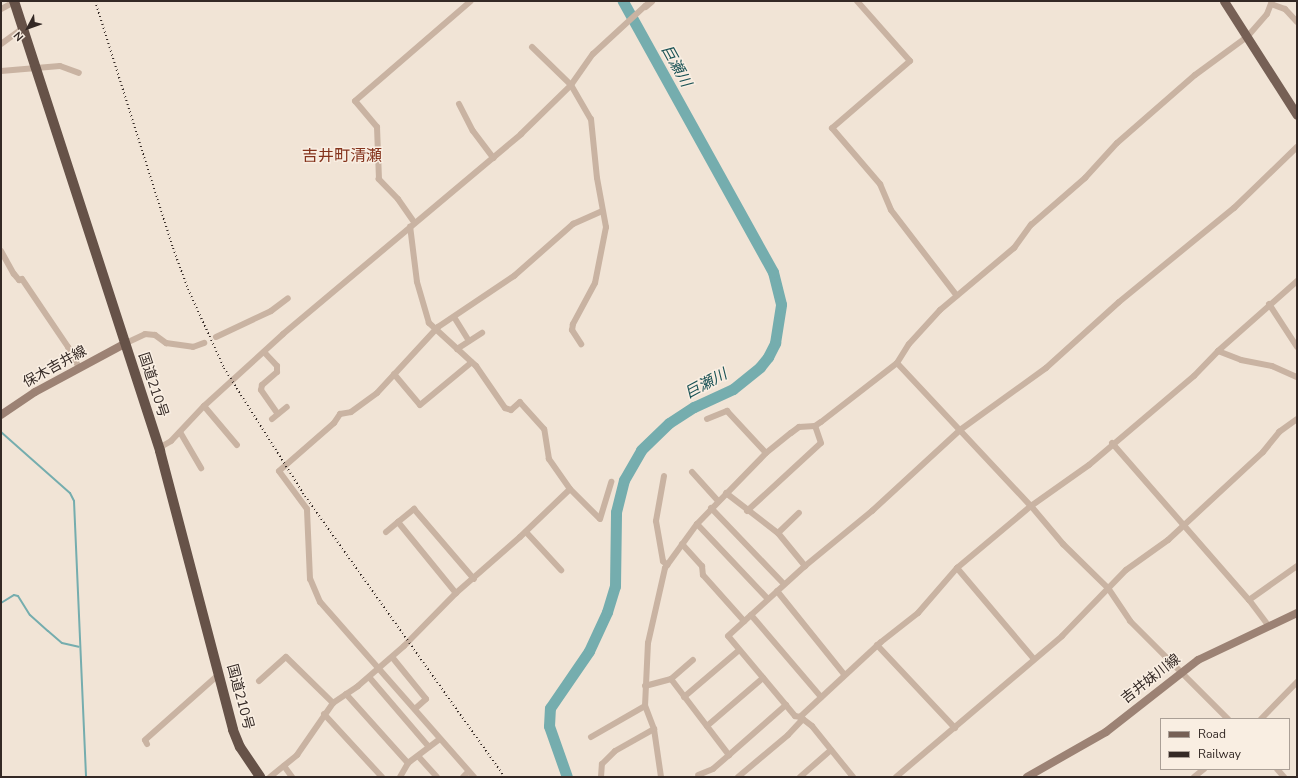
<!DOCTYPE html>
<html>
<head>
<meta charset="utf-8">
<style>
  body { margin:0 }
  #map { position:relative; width:1298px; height:778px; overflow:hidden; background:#f1e4d6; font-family:"Nunito Sans","Noto Sans JP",sans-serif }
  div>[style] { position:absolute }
  .stream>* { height:2px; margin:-1px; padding:0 1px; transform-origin:1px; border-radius:1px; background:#75adae }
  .river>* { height:11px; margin:-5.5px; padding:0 5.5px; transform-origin:5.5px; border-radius:5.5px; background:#75adae }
  .minor>* { height:6px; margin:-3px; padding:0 3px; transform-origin:3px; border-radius:3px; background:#c9b3a2 }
  .tertiary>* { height:7px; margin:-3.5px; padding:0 3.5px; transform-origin:3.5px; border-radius:3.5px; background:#c9b3a2 }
  .secondary>* { height:8px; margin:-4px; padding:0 4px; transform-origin:4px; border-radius:4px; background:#9c8274 }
  .primary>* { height:9px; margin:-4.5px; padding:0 4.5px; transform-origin:4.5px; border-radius:4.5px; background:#766055 }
  .trunk>* { height:10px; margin:-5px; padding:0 5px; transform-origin:5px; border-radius:5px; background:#665248 }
  .rail>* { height:2px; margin-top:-1px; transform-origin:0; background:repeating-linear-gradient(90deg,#342925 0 1px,transparent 0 4px) }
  span { translate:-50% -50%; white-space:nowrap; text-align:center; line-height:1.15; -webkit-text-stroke:3px #f9eee2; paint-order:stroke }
  .street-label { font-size:14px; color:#342925 }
  .water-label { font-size:15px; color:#1a5255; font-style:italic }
  .quarter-label { font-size:16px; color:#84331c }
  .frame { position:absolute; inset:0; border:2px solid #342925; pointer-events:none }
  .legend { position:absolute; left:1160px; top:718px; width:130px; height:52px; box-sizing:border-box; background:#f9eee2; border:1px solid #aa9f96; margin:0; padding:5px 7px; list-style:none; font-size:12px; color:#342925 }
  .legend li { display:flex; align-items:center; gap:8px; height:20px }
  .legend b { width:20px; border:1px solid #aa9f96 }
  .north { position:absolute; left:8px; top:8px; width:40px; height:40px; -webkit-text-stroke:3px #f9eee2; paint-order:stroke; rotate:229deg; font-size:11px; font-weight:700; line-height:16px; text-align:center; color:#342925 }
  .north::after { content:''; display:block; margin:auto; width:14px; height:18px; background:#342925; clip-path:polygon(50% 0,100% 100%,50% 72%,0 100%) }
</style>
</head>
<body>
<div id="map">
  <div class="stream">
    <i style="left:1px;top:432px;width:92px;rotate:41.5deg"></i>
    <i style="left:70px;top:493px;width:9px;rotate:63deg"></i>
    <i style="left:74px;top:501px;width:276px;rotate:87.5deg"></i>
    <i style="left:1px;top:603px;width:15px;rotate:-32deg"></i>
    <i style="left:14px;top:595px;width:4px;rotate:14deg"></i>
    <i style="left:18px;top:596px;width:22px;rotate:58deg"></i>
    <i style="left:30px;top:615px;width:24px;rotate:42deg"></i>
    <i style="left:48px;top:631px;width:18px;rotate:41deg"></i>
    <i style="left:62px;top:643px;width:17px;rotate:13deg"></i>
  </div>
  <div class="river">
    <i style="left:567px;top:777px;width:54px;rotate:-109.4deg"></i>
    <i style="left:549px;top:726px;width:18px;rotate:-87deg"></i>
    <i style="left:550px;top:708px;width:69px;rotate:-55.6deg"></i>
    <i style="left:589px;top:651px;width:43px;rotate:-65.2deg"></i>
    <i style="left:607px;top:612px;width:27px;rotate:-73deg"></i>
    <i style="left:615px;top:586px;width:74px;rotate:-89.2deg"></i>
    <i style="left:616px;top:512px;width:33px;rotate:-76deg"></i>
    <i style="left:624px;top:480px;width:34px;rotate:-60deg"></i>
    <i style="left:641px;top:450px;width:39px;rotate:-44deg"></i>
    <i style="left:669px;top:423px;width:30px;rotate:-33deg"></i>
    <i style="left:694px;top:407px;width:43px;rotate:-24.8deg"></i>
    <i style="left:733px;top:389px;width:35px;rotate:-39deg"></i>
    <i style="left:760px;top:367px;width:13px;rotate:-51deg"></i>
    <i style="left:768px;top:357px;width:16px;rotate:-63deg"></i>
    <i style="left:775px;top:343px;width:39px;rotate:-81deg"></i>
    <i style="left:781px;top:304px;width:33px;rotate:-104deg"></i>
    <i style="left:773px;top:272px;width:310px;rotate:-119deg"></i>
  </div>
  <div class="minor">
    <i style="left:857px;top:1px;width:80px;rotate:48.5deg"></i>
    <i style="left:910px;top:61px;width:103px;rotate:139.3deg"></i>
    <i style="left:832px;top:128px;width:74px;rotate:49.4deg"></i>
    <i style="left:880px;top:184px;width:28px;rotate:67deg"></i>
    <i style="left:891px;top:210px;width:108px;rotate:52.5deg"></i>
    <i style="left:1271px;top:4px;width:15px;rotate:20deg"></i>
    <i style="left:1285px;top:9px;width:18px;rotate:47deg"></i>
    <i style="left:1px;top:9px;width:15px;rotate:-28deg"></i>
    <i style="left:1px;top:44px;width:27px;rotate:-36deg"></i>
    <i style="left:532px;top:47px;width:54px;rotate:44.3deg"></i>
    <i style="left:571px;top:85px;width:39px;rotate:60deg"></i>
    <i style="left:591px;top:119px;width:59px;rotate:84.2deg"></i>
    <i style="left:597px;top:178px;width:50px;rotate:79.6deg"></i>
    <i style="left:606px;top:227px;width:57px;rotate:101.1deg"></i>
    <i style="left:595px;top:283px;width:47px;rotate:118.2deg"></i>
    <i style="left:573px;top:324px;width:6px;rotate:99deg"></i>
    <i style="left:572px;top:330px;width:17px;rotate:57deg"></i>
    <i style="left:1px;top:71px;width:59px;rotate:-4.8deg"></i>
    <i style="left:60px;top:66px;width:20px;rotate:20deg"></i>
    <i style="left:459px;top:104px;width:30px;rotate:63deg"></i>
    <i style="left:473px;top:131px;width:34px;rotate:53deg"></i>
    <i style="left:414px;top:222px;width:28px;rotate:-125deg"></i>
    <i style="left:398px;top:199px;width:28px;rotate:-134deg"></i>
    <i style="left:379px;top:179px;width:52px;rotate:-92.2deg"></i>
    <i style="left:377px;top:127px;width:34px;rotate:-130deg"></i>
    <i style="left:355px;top:101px;width:153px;rotate:-40.8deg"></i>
    <i style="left:1px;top:251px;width:26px;rotate:61deg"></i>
    <i style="left:14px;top:274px;width:8px;rotate:50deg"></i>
    <i style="left:19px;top:280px;width:3px;rotate:-18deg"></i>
    <i style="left:22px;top:279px;width:82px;rotate:55.9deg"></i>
    <i style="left:68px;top:347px;width:24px;rotate:62deg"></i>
    <i style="left:1269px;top:304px;width:51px;rotate:56.9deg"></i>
    <i style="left:454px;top:317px;width:28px;rotate:58deg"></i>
    <i style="left:216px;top:337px;width:61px;rotate:-25.3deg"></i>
    <i style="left:271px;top:311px;width:21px;rotate:-37deg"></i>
    <i style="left:124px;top:344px;width:23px;rotate:-25deg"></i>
    <i style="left:145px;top:334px;width:10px;rotate:6deg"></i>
    <i style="left:155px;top:335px;width:14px;rotate:36deg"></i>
    <i style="left:166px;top:343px;width:27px;rotate:8deg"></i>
    <i style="left:193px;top:347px;width:12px;rotate:-20deg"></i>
    <i style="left:457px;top:349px;width:30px;rotate:-33deg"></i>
    <i style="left:1218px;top:351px;width:106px;rotate:-41.5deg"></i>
    <i style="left:264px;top:352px;width:19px;rotate:47deg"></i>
    <i style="left:277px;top:366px;width:6px;rotate:90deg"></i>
    <i style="left:277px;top:372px;width:20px;rotate:139deg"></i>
    <i style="left:262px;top:385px;width:5px;rotate:101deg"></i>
    <i style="left:261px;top:390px;width:29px;rotate:55deg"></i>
    <i style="left:897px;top:363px;width:196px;rotate:46.9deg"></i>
    <i style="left:1031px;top:506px;width:50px;rotate:49.9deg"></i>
    <i style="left:1063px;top:544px;width:63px;rotate:44.4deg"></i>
    <i style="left:1108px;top:588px;width:40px;rotate:56deg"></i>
    <i style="left:1130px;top:621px;width:139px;rotate:45deg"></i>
    <i style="left:394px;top:374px;width:40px;rotate:50deg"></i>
    <i style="left:420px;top:405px;width:67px;rotate:-39.6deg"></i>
    <i style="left:204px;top:406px;width:51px;rotate:49.8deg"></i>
    <i style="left:272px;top:419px;width:19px;rotate:-39deg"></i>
    <i style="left:707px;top:419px;width:22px;rotate:-22deg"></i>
    <i style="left:727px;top:411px;width:57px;rotate:47.1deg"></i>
    <i style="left:180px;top:432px;width:42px;rotate:59.7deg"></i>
    <i style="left:1112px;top:443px;width:208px;rotate:48.9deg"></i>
    <i style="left:159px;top:448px;width:14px;rotate:-30deg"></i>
    <i style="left:171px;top:441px;width:48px;rotate:-46.7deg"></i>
    <i style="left:204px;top:406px;width:107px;rotate:-42.3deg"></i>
    <i style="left:283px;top:334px;width:311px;rotate:-40deg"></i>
    <i style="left:521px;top:134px;width:70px;rotate:-44.4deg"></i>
    <i style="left:571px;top:85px;width:38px;rotate:-55deg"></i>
    <i style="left:593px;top:54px;width:71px;rotate:-42.7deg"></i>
    <i style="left:692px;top:472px;width:39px;rotate:48deg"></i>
    <i style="left:664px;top:476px;width:46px;rotate:100.1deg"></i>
    <i style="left:656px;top:521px;width:41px;rotate:80.1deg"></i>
    <i style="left:663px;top:561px;width:6px;rotate:45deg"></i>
    <i style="left:570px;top:489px;width:42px;rotate:45deg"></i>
    <i style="left:600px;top:519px;width:39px;rotate:-73deg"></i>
    <i style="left:726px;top:493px;width:66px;rotate:37.6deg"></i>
    <i style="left:778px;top:533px;width:43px;rotate:50.7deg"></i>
    <i style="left:711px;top:508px;width:105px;rotate:46.2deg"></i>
    <i style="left:747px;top:511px;width:100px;rotate:-42.6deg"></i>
    <i style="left:821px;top:443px;width:18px;rotate:-109deg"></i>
    <i style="left:398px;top:522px;width:21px;rotate:-39deg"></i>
    <i style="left:414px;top:509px;width:92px;rotate:49.4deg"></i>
    <i style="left:697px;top:524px;width:103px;rotate:46.6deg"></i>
    <i style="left:386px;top:532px;width:16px;rotate:-40deg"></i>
    <i style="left:398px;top:522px;width:92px;rotate:50.8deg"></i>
    <i style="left:526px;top:532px;width:52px;rotate:47.4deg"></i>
    <i style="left:778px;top:533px;width:29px;rotate:-44deg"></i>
    <i style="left:682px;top:544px;width:30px;rotate:48deg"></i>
    <i style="left:702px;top:566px;width:9px;rotate:84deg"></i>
    <i style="left:703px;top:575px;width:62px;rotate:48.3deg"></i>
    <i style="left:957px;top:568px;width:119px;rotate:49.8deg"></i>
    <i style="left:777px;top:591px;width:107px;rotate:51.1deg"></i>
    <i style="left:751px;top:615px;width:108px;rotate:49.5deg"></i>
    <i style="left:1268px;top:625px;width:31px;rotate:-127deg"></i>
    <i style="left:1249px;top:600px;width:59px;rotate:-35.3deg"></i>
    <i style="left:877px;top:645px;width:114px;rotate:46.8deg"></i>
    <i style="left:392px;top:657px;width:54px;rotate:51deg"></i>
    <i style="left:426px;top:699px;width:15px;rotate:138deg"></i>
    <i style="left:369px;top:677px;width:92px;rotate:49.4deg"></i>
    <i style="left:671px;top:679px;width:96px;rotate:52.7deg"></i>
    <i style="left:729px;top:755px;width:21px;rotate:139deg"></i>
    <i style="left:713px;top:769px;width:16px;rotate:158deg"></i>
    <i style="left:259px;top:681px;width:36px;rotate:-42deg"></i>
    <i style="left:286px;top:657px;width:66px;rotate:44.4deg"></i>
    <i style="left:645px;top:686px;width:27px;rotate:-15deg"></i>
    <i style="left:671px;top:679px;width:29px;rotate:-41deg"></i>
    <i style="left:346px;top:694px;width:93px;rotate:48.1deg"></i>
    <i style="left:408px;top:763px;width:40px;rotate:-37deg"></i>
    <i style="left:684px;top:697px;width:71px;rotate:-40.4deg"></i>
    <i style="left:324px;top:714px;width:86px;rotate:47.4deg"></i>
    <i style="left:800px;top:717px;width:5px;rotate:-169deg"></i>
    <i style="left:795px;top:716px;width:104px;rotate:-129.9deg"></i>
    <i style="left:728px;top:636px;width:104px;rotate:-42.3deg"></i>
    <i style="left:805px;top:566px;width:87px;rotate:-39.4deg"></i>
    <i style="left:872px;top:511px;width:120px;rotate:-42.6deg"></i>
    <i style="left:960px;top:430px;width:106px;rotate:-35.8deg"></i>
    <i style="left:1046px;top:368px;width:98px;rotate:-42.1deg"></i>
    <i style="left:1119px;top:302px;width:149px;rotate:-39.3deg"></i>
    <i style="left:1234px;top:208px;width:88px;rotate:-44.1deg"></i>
    <i style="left:1261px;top:719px;width:52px;rotate:-45.8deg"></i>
    <i style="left:707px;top:726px;width:74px;rotate:-40.6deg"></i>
    <i style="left:591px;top:737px;width:62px;rotate:-29.9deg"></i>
    <i style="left:147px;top:744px;width:4px;rotate:-117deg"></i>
    <i style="left:145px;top:740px;width:99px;rotate:-41.7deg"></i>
    <i style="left:729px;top:755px;width:76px;rotate:-41.3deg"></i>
    <i style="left:418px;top:756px;width:28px;rotate:48deg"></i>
    <i style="left:284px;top:766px;width:14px;rotate:54deg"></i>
    <i style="left:1277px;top:769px;width:11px;rotate:49deg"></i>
    <i style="left:270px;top:777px;width:35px;rotate:-39deg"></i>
    <i style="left:297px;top:755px;width:63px;rotate:-55.3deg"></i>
    <i style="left:333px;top:703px;width:30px;rotate:-34deg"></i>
    <i style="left:358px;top:686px;width:61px;rotate:-41deg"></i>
    <i style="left:404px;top:646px;width:74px;rotate:-45.5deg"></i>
    <i style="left:456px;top:593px;width:85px;rotate:-41.2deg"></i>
    <i style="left:520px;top:537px;width:69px;rotate:-43.8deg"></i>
    <i style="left:570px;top:489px;width:37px;rotate:-125deg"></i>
    <i style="left:549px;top:459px;width:30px;rotate:-99deg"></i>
    <i style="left:544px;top:429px;width:36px;rotate:-132deg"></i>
    <i style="left:520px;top:402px;width:12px;rotate:138deg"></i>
    <i style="left:511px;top:410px;width:6px;rotate:-162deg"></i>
    <i style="left:505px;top:408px;width:51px;rotate:-124.6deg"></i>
    <i style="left:476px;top:366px;width:64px;rotate:-137.5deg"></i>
    <i style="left:429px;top:323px;width:43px;rotate:-106.3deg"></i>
    <i style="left:417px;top:282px;width:56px;rotate:-97.1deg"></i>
    <i style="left:400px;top:777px;width:16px;rotate:-60deg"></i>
    <i style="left:463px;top:777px;width:8px;rotate:-45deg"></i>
    <i style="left:474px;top:777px;width:233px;rotate:-131.3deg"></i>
    <i style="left:320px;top:602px;width:25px;rotate:-113deg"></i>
    <i style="left:310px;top:579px;width:70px;rotate:-92.5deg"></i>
    <i style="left:307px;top:509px;width:47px;rotate:-126.4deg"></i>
    <i style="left:279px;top:471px;width:73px;rotate:-41.1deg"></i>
    <i style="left:334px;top:423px;width:11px;rotate:-56deg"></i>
    <i style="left:340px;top:414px;width:11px;rotate:-10deg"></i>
    <i style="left:351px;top:412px;width:32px;rotate:-36deg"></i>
    <i style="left:377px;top:393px;width:90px;rotate:-47.3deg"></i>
    <i style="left:438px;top:327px;width:92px;rotate:-33.9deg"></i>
    <i style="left:514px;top:276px;width:79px;rotate:-41.4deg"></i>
    <i style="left:573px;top:224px;width:32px;rotate:-24deg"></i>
    <i style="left:601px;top:777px;width:13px;rotate:-86deg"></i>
    <i style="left:602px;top:764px;width:18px;rotate:-45deg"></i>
    <i style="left:615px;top:751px;width:45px;rotate:-29.4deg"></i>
    <i style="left:661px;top:777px;width:49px;rotate:-98.3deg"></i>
    <i style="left:654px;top:729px;width:25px;rotate:-111deg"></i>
    <i style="left:645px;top:706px;width:63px;rotate:-87.3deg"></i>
    <i style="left:648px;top:643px;width:77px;rotate:-77.2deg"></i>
    <i style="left:665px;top:568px;width:54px;rotate:-54deg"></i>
    <i style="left:697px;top:524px;width:99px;rotate:-45.8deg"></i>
    <i style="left:766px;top:453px;width:32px;rotate:-39deg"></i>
    <i style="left:791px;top:433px;width:10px;rotate:-37deg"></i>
    <i style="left:799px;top:427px;width:16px;rotate:-4deg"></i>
    <i style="left:815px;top:426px;width:7px;rotate:-34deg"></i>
    <i style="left:821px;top:422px;width:96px;rotate:-37.8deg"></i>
    <i style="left:897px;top:363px;width:22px;rotate:-58deg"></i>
    <i style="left:909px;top:344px;width:46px;rotate:-47.6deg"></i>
    <i style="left:940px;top:310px;width:97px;rotate:-40deg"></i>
    <i style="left:1014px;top:248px;width:29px;rotate:-54deg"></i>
    <i style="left:1031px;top:225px;width:72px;rotate:-41deg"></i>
    <i style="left:1085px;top:178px;width:47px;rotate:-47.6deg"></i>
    <i style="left:1117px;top:143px;width:103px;rotate:-41.1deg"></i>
    <i style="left:1195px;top:75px;width:64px;rotate:-36.2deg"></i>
    <i style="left:1247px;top:37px;width:30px;rotate:-49deg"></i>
    <i style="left:1267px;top:14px;width:14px;rotate:-69deg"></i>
    <i style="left:738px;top:777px;width:65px;rotate:-40deg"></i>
    <i style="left:788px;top:735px;width:22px;rotate:-47deg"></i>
    <i style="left:800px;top:777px;width:41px;rotate:-41.1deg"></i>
    <i style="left:853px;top:777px;width:65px;rotate:-128.8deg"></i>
    <i style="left:812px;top:726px;width:15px;rotate:-143deg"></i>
    <i style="left:800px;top:717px;width:110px;rotate:-42.8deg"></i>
    <i style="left:881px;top:642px;width:47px;rotate:-38.1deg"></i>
    <i style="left:918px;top:613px;width:60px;rotate:-49.1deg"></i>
    <i style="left:957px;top:568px;width:97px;rotate:-40deg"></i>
    <i style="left:1031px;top:506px;width:71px;rotate:-35.3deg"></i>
    <i style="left:1089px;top:465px;width:138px;rotate:-40.3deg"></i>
    <i style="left:1194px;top:376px;width:35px;rotate:-46deg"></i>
    <i style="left:1218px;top:351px;width:25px;rotate:21deg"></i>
    <i style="left:1241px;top:360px;width:32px;rotate:11deg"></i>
    <i style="left:1272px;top:366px;width:27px;rotate:24deg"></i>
    <i style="left:896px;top:777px;width:218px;rotate:-40.3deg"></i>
    <i style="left:1062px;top:636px;width:92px;rotate:-45.9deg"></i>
    <i style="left:1126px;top:570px;width:52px;rotate:-35.5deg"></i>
    <i style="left:1168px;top:540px;width:129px;rotate:-42.8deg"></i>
    <i style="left:1263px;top:452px;width:26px;rotate:-51deg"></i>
    <i style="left:1279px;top:432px;width:22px;rotate:-36deg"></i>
    <i style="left:1194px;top:777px;width:13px;rotate:-39deg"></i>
  </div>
  <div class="tertiary">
    <i style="left:645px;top:6px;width:8px;rotate:-40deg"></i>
  </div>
  <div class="secondary">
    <i style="left:1px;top:415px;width:41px;rotate:-34.1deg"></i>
    <i style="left:35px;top:392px;width:101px;rotate:-28.3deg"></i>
    <i style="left:1027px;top:777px;width:91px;rotate:-29.7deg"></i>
    <i style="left:1106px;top:732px;width:117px;rotate:-38deg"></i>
    <i style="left:1198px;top:660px;width:110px;rotate:-25.4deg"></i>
  </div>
  <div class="primary">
    <i style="left:1224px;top:1px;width:135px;rotate:57.4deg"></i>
  </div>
  <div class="trunk">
    <i style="left:14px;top:1px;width:473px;rotate:72deg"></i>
    <i style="left:160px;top:451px;width:288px;rotate:75.3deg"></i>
    <i style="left:233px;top:730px;width:18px;rotate:68deg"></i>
    <i style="left:240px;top:747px;width:36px;rotate:56deg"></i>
  </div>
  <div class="rail">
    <i style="left:95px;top:1px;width:259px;rotate:72.5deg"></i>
    <i style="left:173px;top:248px;width:44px;rotate:69.9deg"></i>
    <i style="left:188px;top:289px;width:87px;rotate:65.5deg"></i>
    <i style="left:224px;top:368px;width:151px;rotate:57.7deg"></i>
    <i style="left:305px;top:496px;width:345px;rotate:54.6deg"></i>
  </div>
  <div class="street-label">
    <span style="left:55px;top:367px;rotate:-29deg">保木吉井線</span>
    <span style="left:153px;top:385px;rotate:72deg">国道210号</span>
    <span style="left:1151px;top:679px;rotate:-38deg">吉井妹川線</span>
    <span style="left:240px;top:697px;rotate:75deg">国道210号</span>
  </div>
  <div class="water-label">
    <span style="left:676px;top:66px;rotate:61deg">巨瀬川</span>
    <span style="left:706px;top:384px;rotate:-28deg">巨瀬川</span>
  </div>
  <div class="quarter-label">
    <span style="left:342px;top:156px">吉井町清瀬</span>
  </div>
  <div class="frame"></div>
  <ul class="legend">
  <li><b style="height:5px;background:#766055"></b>Road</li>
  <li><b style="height:5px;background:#342925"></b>Railway</li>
  </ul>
  <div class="north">N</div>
</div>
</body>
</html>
